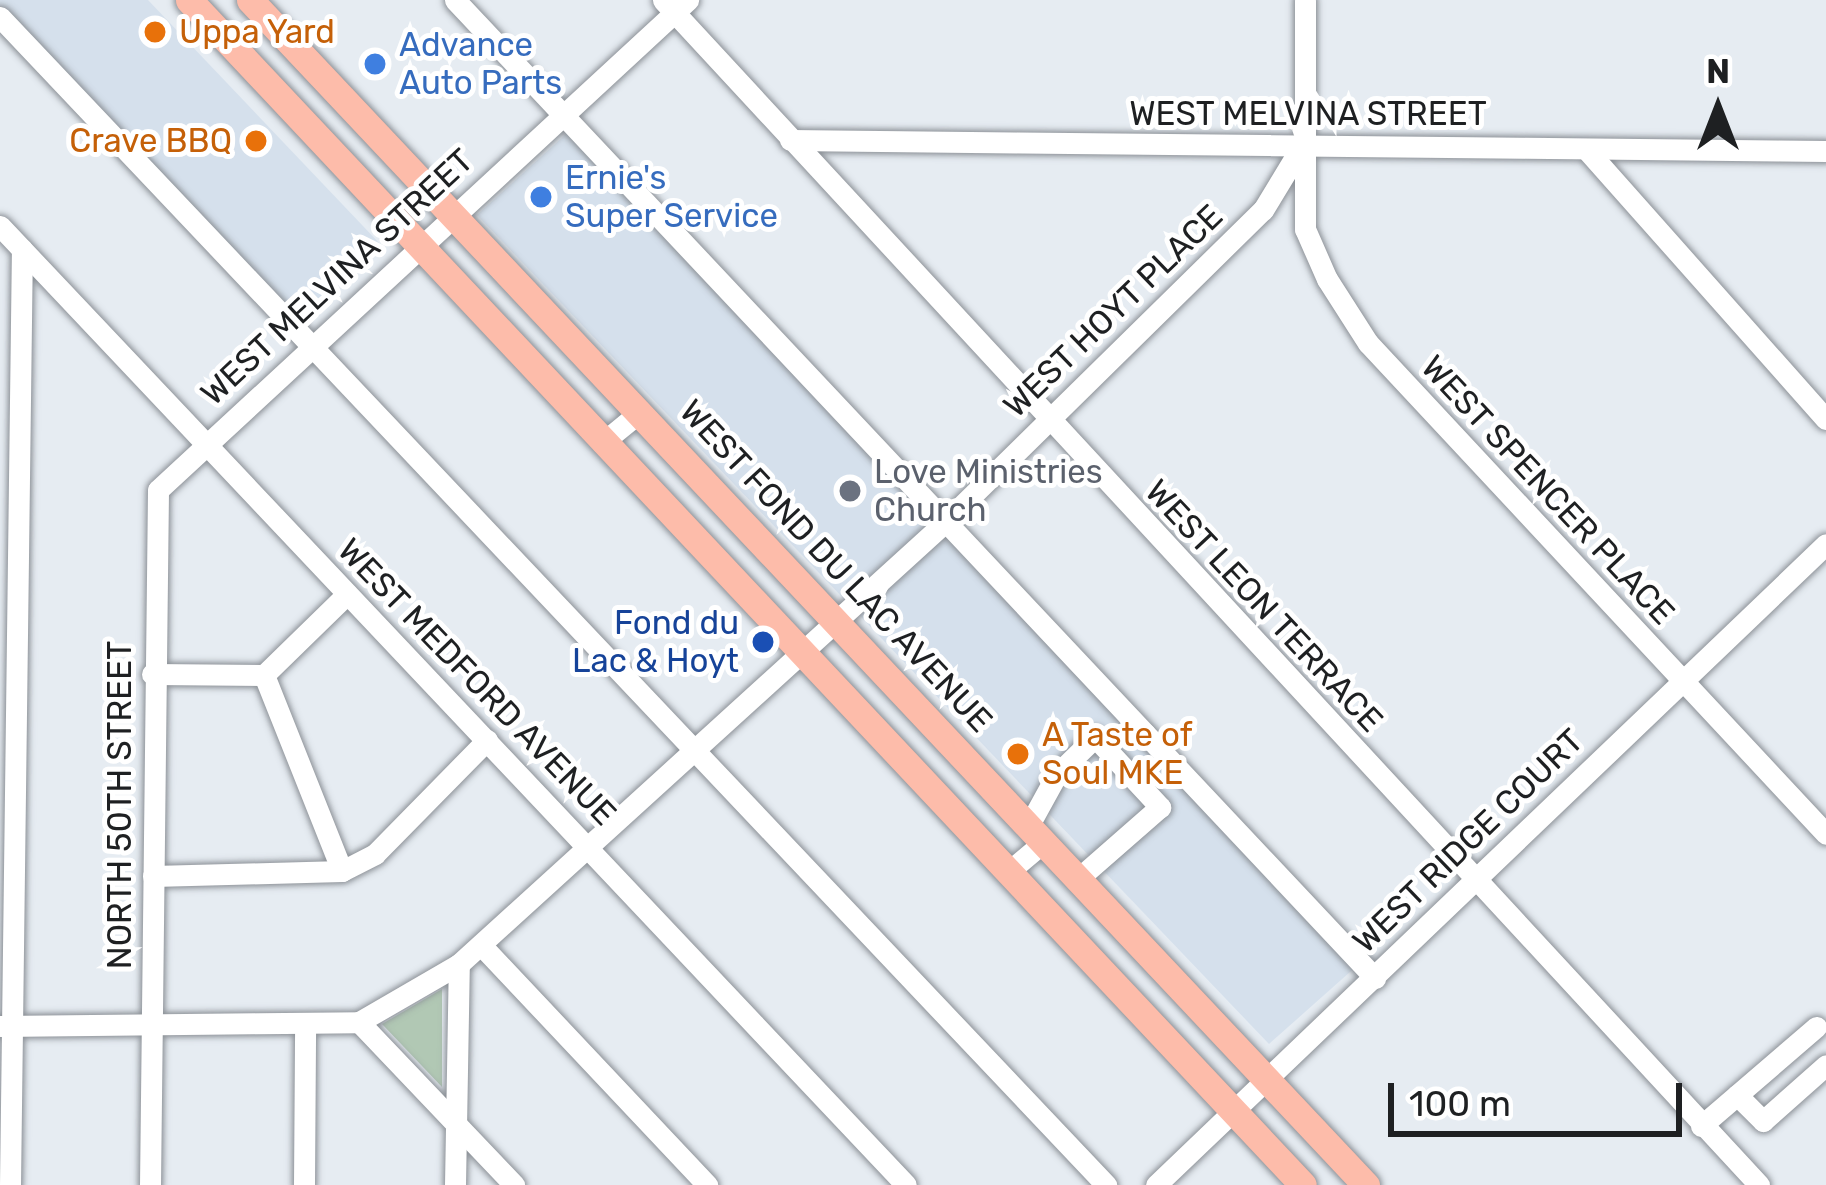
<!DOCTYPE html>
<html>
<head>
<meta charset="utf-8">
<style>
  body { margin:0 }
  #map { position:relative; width:1826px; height:1185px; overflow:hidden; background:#e6ecf2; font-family:Rubik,sans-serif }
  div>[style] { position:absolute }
  .built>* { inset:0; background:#d5e0ec }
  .green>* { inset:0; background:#b1c8b4 }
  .roads { filter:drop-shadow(0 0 3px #8c9197) drop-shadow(0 0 3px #8c9197) }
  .minor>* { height:21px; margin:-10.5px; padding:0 10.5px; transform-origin:10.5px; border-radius:10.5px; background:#fff }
  .major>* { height:27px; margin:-13.5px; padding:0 13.5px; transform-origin:13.5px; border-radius:13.5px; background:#fdbcaa }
  .dots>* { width:33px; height:33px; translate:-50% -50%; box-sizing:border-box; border:6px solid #fff; border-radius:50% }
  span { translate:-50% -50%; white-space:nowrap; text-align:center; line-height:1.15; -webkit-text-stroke:10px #fff; paint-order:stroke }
  .food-label { font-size:33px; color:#c56008 }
  .left { translate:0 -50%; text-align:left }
  .right { translate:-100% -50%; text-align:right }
  .shop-label { font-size:33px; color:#366cbe }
  .street-label { font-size:33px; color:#1e2022 }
  .worship-label { font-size:33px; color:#5b616d }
  .transit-label { font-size:33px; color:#164399 }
  .north { position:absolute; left:1658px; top:48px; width:120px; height:120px; -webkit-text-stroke:9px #fff; paint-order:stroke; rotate:0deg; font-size:33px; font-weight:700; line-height:48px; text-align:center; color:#1e2022 }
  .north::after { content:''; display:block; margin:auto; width:42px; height:54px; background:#1e2022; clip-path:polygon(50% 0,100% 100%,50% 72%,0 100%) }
  .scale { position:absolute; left:1388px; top:1083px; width:294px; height:54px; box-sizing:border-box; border:6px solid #1e2022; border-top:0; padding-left:15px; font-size:36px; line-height:42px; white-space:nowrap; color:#1e2022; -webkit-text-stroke:9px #fff; paint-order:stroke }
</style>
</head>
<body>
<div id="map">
  <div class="built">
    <i style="clip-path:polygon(0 0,148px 0,382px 246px,295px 326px,0 17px)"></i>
    <i style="clip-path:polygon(576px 125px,1359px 964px,1269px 1044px,477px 215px)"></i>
  </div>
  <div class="green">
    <i style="clip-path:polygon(442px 989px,442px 1087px,382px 1024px)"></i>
  </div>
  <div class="roads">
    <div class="minor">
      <i style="left:455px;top:0;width:1343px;rotate:46.75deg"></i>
      <i style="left:663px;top:0;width:1614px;rotate:47.23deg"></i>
      <i style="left:1305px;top:0;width:229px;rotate:90deg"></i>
      <i style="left:1305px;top:229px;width:55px;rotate:66.3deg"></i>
      <i style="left:1327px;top:279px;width:76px;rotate:57.4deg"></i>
      <i style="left:1368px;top:343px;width:671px;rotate:46.99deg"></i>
      <i style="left:0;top:17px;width:1609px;rotate:46.56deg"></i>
      <i style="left:790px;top:140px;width:1036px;rotate:0.61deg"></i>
      <i style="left:1586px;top:149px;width:361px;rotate:48.4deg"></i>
      <i style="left:0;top:226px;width:1319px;rotate:46.63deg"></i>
      <i style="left:602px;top:443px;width:50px;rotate:-39.4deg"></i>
      <i style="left:152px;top:674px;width:112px;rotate:0.5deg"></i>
      <i style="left:264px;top:675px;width:116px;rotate:-44.3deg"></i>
      <i style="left:264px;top:675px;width:211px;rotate:68.3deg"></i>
      <i style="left:1029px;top:825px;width:58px;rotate:-61.2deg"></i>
      <i style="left:1057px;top:774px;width:53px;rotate:-44.2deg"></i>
      <i style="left:1095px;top:737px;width:96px;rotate:47.1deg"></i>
      <i style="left:1160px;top:807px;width:108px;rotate:138.8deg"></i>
      <i style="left:1007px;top:873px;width:50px;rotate:-40.1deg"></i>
      <i style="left:153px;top:876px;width:189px;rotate:-1.5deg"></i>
      <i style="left:342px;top:871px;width:37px;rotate:-27deg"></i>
      <i style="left:375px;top:854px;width:160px;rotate:-45.5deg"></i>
      <i style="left:481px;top:945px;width:330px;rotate:46.7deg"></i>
      <i style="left:359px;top:1022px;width:225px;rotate:46.4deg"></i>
      <i style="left:0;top:1026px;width:359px;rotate:-0.6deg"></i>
      <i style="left:359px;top:1022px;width:116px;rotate:-30.1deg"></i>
      <i style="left:459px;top:964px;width:654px;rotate:-42.27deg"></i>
      <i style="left:943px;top:524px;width:448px;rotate:-44.5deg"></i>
      <i style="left:1263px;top:210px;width:71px;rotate:-58.8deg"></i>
      <i style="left:1737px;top:1095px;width:37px;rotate:45deg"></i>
      <i style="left:1763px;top:1121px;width:84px;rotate:-41.6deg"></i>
      <i style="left:1701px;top:1126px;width:152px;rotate:-40.7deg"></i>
      <i style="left:10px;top:1185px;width:936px;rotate:-89.27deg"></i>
      <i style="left:150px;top:1185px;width:695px;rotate:-89.34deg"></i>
      <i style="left:158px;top:490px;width:722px;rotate:-42.75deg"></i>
      <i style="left:304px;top:1185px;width:162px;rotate:-89.6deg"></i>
      <i style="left:455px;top:1185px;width:221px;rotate:-89deg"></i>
      <i style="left:1156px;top:1185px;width:927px;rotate:-43.73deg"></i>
    </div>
    <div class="major">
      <i style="left:189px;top:0;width:1626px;rotate:46.77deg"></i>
      <i style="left:250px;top:0;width:1628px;rotate:46.72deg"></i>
    </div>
  </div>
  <div class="dots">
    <i style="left:155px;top:32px;background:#e8710a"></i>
    <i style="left:375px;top:64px;background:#3f7fe0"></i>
    <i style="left:256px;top:141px;background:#e8710a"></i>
    <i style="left:541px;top:197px;background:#3f7fe0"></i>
    <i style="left:850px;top:491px;background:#6b7280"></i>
    <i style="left:763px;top:642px;background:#1a4fb4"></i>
    <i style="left:1018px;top:754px;background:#e8710a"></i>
  </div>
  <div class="food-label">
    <span class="left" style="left:179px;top:32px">Uppa Yard</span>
    <span class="right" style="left:232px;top:141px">Crave BBQ</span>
    <span class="left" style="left:1042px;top:754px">A Taste of<br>Soul MKE</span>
  </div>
  <div class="shop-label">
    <span class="left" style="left:399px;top:64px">Advance<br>Auto Parts</span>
    <span class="left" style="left:565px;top:197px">Ernie's<br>Super Service</span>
  </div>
  <div class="street-label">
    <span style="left:1308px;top:114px">WEST MELVINA STREET</span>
    <span style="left:337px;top:277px;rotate:-43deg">WEST MELVINA STREET</span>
    <span style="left:1113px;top:311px;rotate:-44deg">WEST HOYT PLACE</span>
    <span style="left:1548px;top:490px;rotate:47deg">WEST SPENCER PLACE</span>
    <span style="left:836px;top:566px;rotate:47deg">WEST FOND DU LAC AVENUE</span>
    <span style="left:1264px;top:606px;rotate:47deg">WEST LEON TERRACE</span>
    <span style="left:477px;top:682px;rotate:46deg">WEST MEDFORD AVENUE</span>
    <span style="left:120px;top:805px;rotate:-90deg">NORTH 50TH STREET</span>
    <span style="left:1468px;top:841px;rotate:-44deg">WEST RIDGE COURT</span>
  </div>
  <div class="worship-label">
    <span class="left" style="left:874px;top:491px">Love Ministries<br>Church</span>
  </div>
  <div class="transit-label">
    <span class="right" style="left:739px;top:642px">Fond du<br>Lac &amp; Hoyt</span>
  </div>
  <div class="north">N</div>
  <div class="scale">100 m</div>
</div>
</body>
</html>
